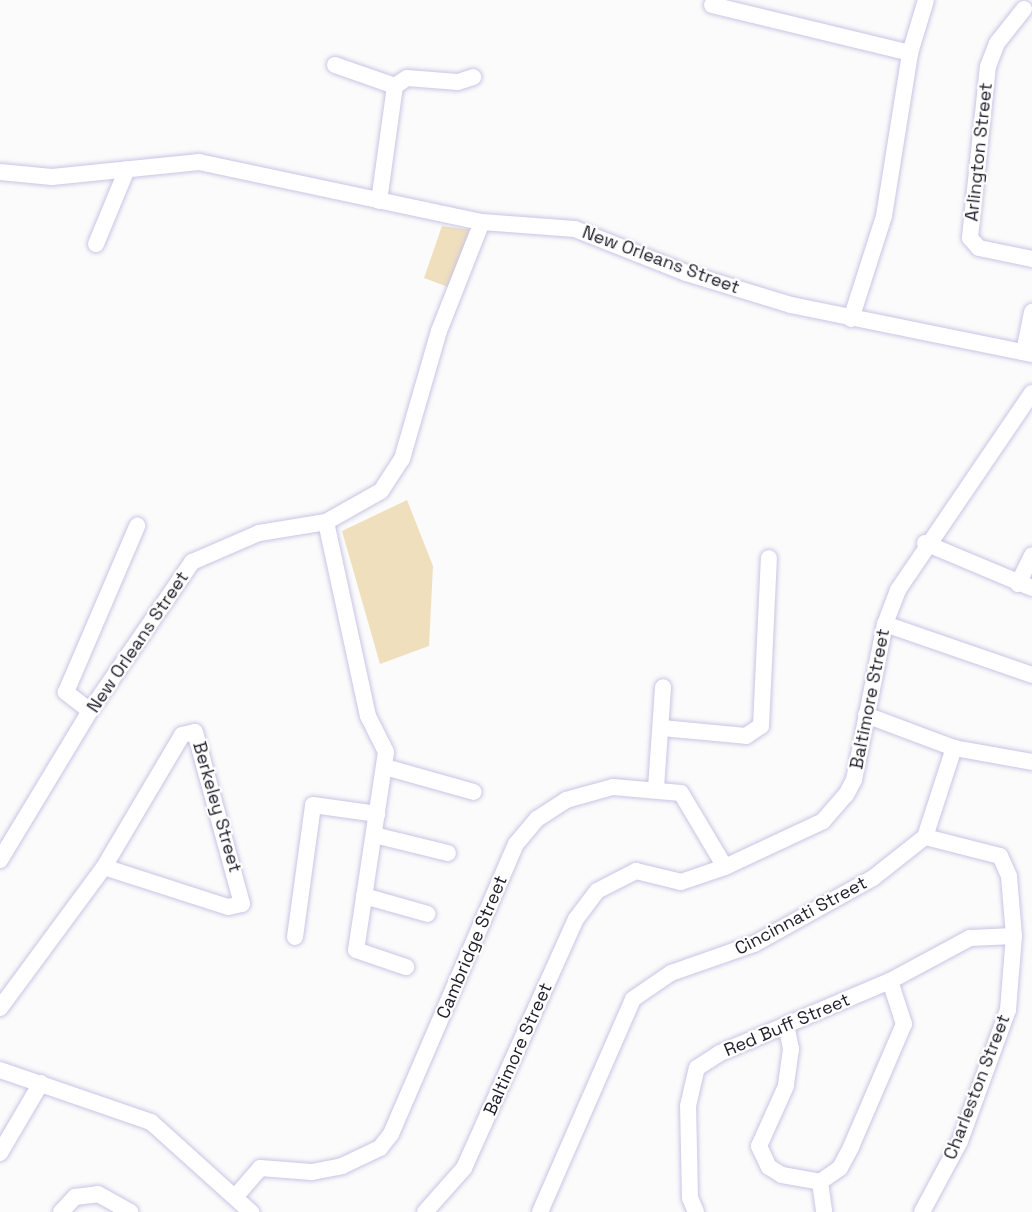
<!DOCTYPE html>
<html>
<head>
<meta charset="utf-8">
<style>
  body { margin:0 }
  #map { position:relative; width:1032px; height:1212px; overflow:hidden; background:#fbfbfb; font-family:"Space Grotesk",sans-serif }
  div>[style] { position:absolute }
  .green>* { inset:0; background:#f0dfbd }
  .roads { filter:drop-shadow(0 0 2px #c8c5e4) drop-shadow(0 0 2px #c8c5e4) }
  .minor>* { height:16px; margin:-8px; padding:0 8px; transform-origin:8px; border-radius:8px; background:#fff }
  span { translate:-50% -50%; white-space:nowrap; text-align:center; line-height:1.15; -webkit-text-stroke:4.5px #fff; paint-order:stroke }
  .street-label { font-size:18px; color:#1f1e2a }
</style>
</head>
<body>
<div id="map">
  <div class="green">
    <i style="clip-path:polygon(442px 226px,472px 230px,448px 287px,424px 278px)"></i>
    <i style="clip-path:polygon(407px 500px,433px 566px,429px 646px,380px 664px,342px 531px)"></i>
  </div>
  <div class="roads">
    <div class="minor">
      <i style="left:712px;top:5px;width:204px;rotate:13.6deg"></i>
      <i style="left:1024px;top:9px;width:43px;rotate:128.5deg"></i>
      <i style="left:997px;top:43px;width:25px;rotate:111deg"></i>
      <i style="left:988px;top:66px;width:173px;rotate:96deg"></i>
      <i style="left:970px;top:238px;width:13px;rotate:48deg"></i>
      <i style="left:979px;top:248px;width:54px;rotate:11.7deg"></i>
      <i style="left:335px;top:65px;width:64px;rotate:19.3deg"></i>
      <i style="left:395px;top:86px;width:116px;rotate:97.9deg"></i>
      <i style="left:395px;top:86px;width:14px;rotate:-34deg"></i>
      <i style="left:407px;top:78px;width:51px;rotate:4.5deg"></i>
      <i style="left:458px;top:82px;width:16px;rotate:-18deg"></i>
      <i style="left:0;top:172px;width:52px;rotate:5.5deg"></i>
      <i style="left:52px;top:177px;width:148px;rotate:-5.8deg"></i>
      <i style="left:199px;top:162px;width:289px;rotate:12deg"></i>
      <i style="left:96px;top:244px;width:81px;rotate:-67.5deg"></i>
      <i style="left:851px;top:319px;width:108px;rotate:-72.2deg"></i>
      <i style="left:884px;top:216px;width:165px;rotate:-80.9deg"></i>
      <i style="left:910px;top:53px;width:55px;rotate:-73.2deg"></i>
      <i style="left:1024px;top:352px;width:41px;rotate:-78.7deg"></i>
      <i style="left:326px;top:522px;width:198px;rotate:77.8deg"></i>
      <i style="left:368px;top:716px;width:40px;rotate:63.4deg"></i>
      <i style="left:386px;top:752px;width:200px;rotate:98.6deg"></i>
      <i style="left:356px;top:950px;width:53px;rotate:18.8deg"></i>
      <i style="left:925px;top:543px;width:116px;rotate:22.8deg"></i>
      <i style="left:1018px;top:584px;width:32px;rotate:-64deg"></i>
      <i style="left:885px;top:624px;width:156px;rotate:19.1deg"></i>
      <i style="left:90px;top:711px;width:31px;rotate:-142deg"></i>
      <i style="left:66px;top:692px;width:181px;rotate:-66.8deg"></i>
      <i style="left:866px;top:715px;width:94px;rotate:20.6deg"></i>
      <i style="left:954px;top:748px;width:79px;rotate:10.2deg"></i>
      <i style="left:662px;top:728px;width:84px;rotate:5.4deg"></i>
      <i style="left:746px;top:736px;width:18px;rotate:-34deg"></i>
      <i style="left:761px;top:726px;width:168px;rotate:-87.3deg"></i>
      <i style="left:385px;top:767px;width:92px;rotate:15.7deg"></i>
      <i style="left:656px;top:788px;width:101px;rotate:-86deg"></i>
      <i style="left:374px;top:835px;width:76px;rotate:13.7deg"></i>
      <i style="left:0;top:860px;width:174px;rotate:-58.9deg"></i>
      <i style="left:90px;top:711px;width:181px;rotate:-55.6deg"></i>
      <i style="left:192px;top:562px;width:73px;rotate:-23.4deg"></i>
      <i style="left:259px;top:533px;width:68px;rotate:-9.3deg"></i>
      <i style="left:326px;top:522px;width:63px;rotate:-29.4deg"></i>
      <i style="left:381px;top:491px;width:38px;rotate:-57deg"></i>
      <i style="left:402px;top:459px;width:133px;rotate:-73.9deg"></i>
      <i style="left:439px;top:331px;width:117px;rotate:-68.5deg"></i>
      <i style="left:482px;top:222px;width:93px;rotate:4.3deg"></i>
      <i style="left:575px;top:229px;width:119px;rotate:21.6deg"></i>
      <i style="left:686px;top:273px;width:110px;rotate:16.9deg"></i>
      <i style="left:791px;top:305px;width:246px;rotate:11.5deg"></i>
      <i style="left:364px;top:896px;width:66px;rotate:15.7deg"></i>
      <i style="left:295px;top:937px;width:133px;rotate:-82.2deg"></i>
      <i style="left:313px;top:805px;width:65px;rotate:8deg"></i>
      <i style="left:0;top:1008px;width:175px;rotate:-53.6deg"></i>
      <i style="left:104px;top:867px;width:153px;rotate:-59.4deg"></i>
      <i style="left:182px;top:735px;width:13px;rotate:-13deg"></i>
      <i style="left:195px;top:732px;width:178px;rotate:74.7deg"></i>
      <i style="left:242px;top:904px;width:14px;rotate:168deg"></i>
      <i style="left:228px;top:907px;width:130px;rotate:-162.1deg"></i>
      <i style="left:786px;top:1025px;width:25px;rotate:78deg"></i>
      <i style="left:791px;top:1049px;width:37px;rotate:98deg"></i>
      <i style="left:786px;top:1086px;width:66px;rotate:114.2deg"></i>
      <i style="left:759px;top:1146px;width:23px;rotate:65deg"></i>
      <i style="left:769px;top:1167px;width:15px;rotate:32deg"></i>
      <i style="left:782px;top:1175px;width:39px;rotate:10deg"></i>
      <i style="left:820px;top:1182px;width:24px;rotate:-35deg"></i>
      <i style="left:840px;top:1168px;width:24px;rotate:-62deg"></i>
      <i style="left:851px;top:1147px;width:134px;rotate:-66.7deg"></i>
      <i style="left:904px;top:1024px;width:45px;rotate:-108deg"></i>
      <i style="left:0;top:1070px;width:160px;rotate:19deg"></i>
      <i style="left:151px;top:1122px;width:135px;rotate:42deg"></i>
      <i style="left:0;top:1153px;width:81px;rotate:-59.6deg"></i>
      <i style="left:820px;top:1182px;width:30px;rotate:82deg"></i>
      <i style="left:236px;top:1196px;width:37px;rotate:-49deg"></i>
      <i style="left:260px;top:1168px;width:52px;rotate:4.4deg"></i>
      <i style="left:312px;top:1172px;width:31px;rotate:-11deg"></i>
      <i style="left:342px;top:1166px;width:42px;rotate:-25.3deg"></i>
      <i style="left:380px;top:1148px;width:18px;rotate:-52deg"></i>
      <i style="left:391px;top:1134px;width:316px;rotate:-66.7deg"></i>
      <i style="left:516px;top:844px;width:33px;rotate:-50deg"></i>
      <i style="left:537px;top:819px;width:35px;rotate:-33deg"></i>
      <i style="left:566px;top:800px;width:49px;rotate:-15.5deg"></i>
      <i style="left:613px;top:787px;width:68px;rotate:5deg"></i>
      <i style="left:681px;top:793px;width:86px;rotate:59.3deg"></i>
      <i style="left:61px;top:1212px;width:21px;rotate:-47deg"></i>
      <i style="left:75px;top:1197px;width:23px;rotate:-7deg"></i>
      <i style="left:98px;top:1194px;width:37px;rotate:29deg"></i>
      <i style="left:425px;top:1212px;width:59px;rotate:-48.4deg"></i>
      <i style="left:464px;top:1168px;width:273px;rotate:-65.8deg"></i>
      <i style="left:576px;top:919px;width:35px;rotate:-53deg"></i>
      <i style="left:597px;top:891px;width:44px;rotate:-27.1deg"></i>
      <i style="left:636px;top:871px;width:46px;rotate:13.7deg"></i>
      <i style="left:681px;top:882px;width:46px;rotate:-18.8deg"></i>
      <i style="left:725px;top:867px;width:108px;rotate:-25.1deg"></i>
      <i style="left:823px;top:821px;width:35px;rotate:-49deg"></i>
      <i style="left:846px;top:795px;width:17px;rotate:-62deg"></i>
      <i style="left:854px;top:780px;width:159px;rotate:-78.8deg"></i>
      <i style="left:885px;top:624px;width:36px;rotate:-69deg"></i>
      <i style="left:898px;top:590px;width:238px;rotate:-55.8deg"></i>
      <i style="left:540px;top:1212px;width:232px;rotate:-66.4deg"></i>
      <i style="left:633px;top:999px;width:46px;rotate:-34.4deg"></i>
      <i style="left:671px;top:973px;width:88px;rotate:-19.3deg"></i>
      <i style="left:754px;top:944px;width:136px;rotate:-29deg"></i>
      <i style="left:873px;top:878px;width:66px;rotate:-38.3deg"></i>
      <i style="left:925px;top:837px;width:94px;rotate:-72deg"></i>
      <i style="left:696px;top:1212px;width:15px;rotate:-113deg"></i>
      <i style="left:690px;top:1198px;width:92px;rotate:-91.2deg"></i>
      <i style="left:688px;top:1106px;width:39px;rotate:-77deg"></i>
      <i style="left:697px;top:1068px;width:27px;rotate:-33deg"></i>
      <i style="left:720px;top:1053px;width:185px;rotate:-23deg"></i>
      <i style="left:890px;top:981px;width:91px;rotate:-28.3deg"></i>
      <i style="left:970px;top:938px;width:44px;rotate:-2.6deg"></i>
      <i style="left:922px;top:1212px;width:81px;rotate:-61.8deg"></i>
      <i style="left:960px;top:1141px;width:140px;rotate:-69.9deg"></i>
      <i style="left:1008px;top:1010px;width:74px;rotate:-85.4deg"></i>
      <i style="left:1014px;top:936px;width:60px;rotate:-94.8deg"></i>
      <i style="left:1009px;top:876px;width:22px;rotate:-114deg"></i>
      <i style="left:1000px;top:856px;width:77px;rotate:-165.8deg"></i>
    </div>
  </div>
  <div class="street-label">
    <span style="left:979px;top:152px;rotate:-84deg">Arlington Street</span>
    <span style="left:661px;top:260px;rotate:20deg">New Orleans Street</span>
    <span style="left:138px;top:642px;rotate:-56deg">New Orleans Street</span>
    <span style="left:870px;top:699px;rotate:-79deg">Baltimore Street</span>
    <span style="left:217px;top:807px;rotate:74deg">Berkeley Street</span>
    <span style="left:801px;top:916px;rotate:-28deg">Cincinnati Street</span>
    <span style="left:472px;top:947px;rotate:-67deg">Cambridge Street</span>
    <span style="left:787px;top:1025px;rotate:-23deg">Red Buff Street</span>
    <span style="left:518px;top:1049px;rotate:-66deg">Baltimore Street</span>
    <span style="left:977px;top:1087px;rotate:-69deg">Charleston Street</span>
  </div>
</div>
</body>
</html>
